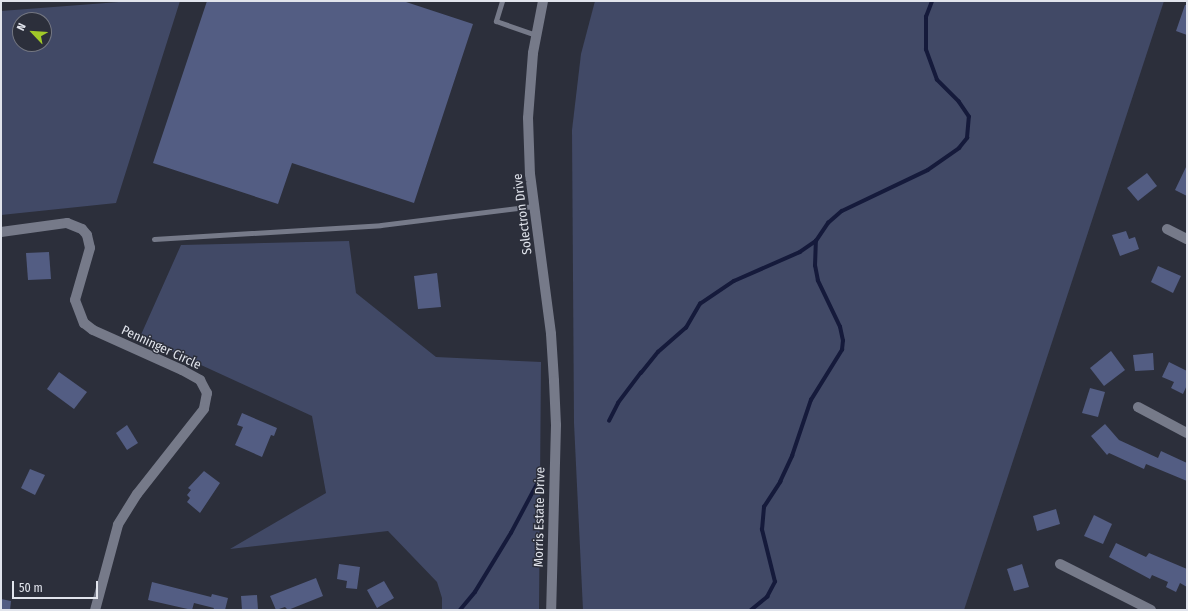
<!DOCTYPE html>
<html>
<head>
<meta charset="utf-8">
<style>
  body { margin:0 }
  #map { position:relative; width:1188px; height:611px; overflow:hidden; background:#2c2f3b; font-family:"Fira Sans Condensed",sans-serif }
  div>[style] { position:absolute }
  .green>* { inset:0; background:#414966 }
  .stream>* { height:3.5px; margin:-1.75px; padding:0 1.75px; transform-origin:1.75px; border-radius:1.75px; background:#151a3b }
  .building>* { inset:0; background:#535d83 }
  .service>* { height:5px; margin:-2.5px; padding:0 2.5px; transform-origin:2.5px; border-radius:2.5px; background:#767a89 }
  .minor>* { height:10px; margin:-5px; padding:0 5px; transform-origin:5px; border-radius:5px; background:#767a89 }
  span { translate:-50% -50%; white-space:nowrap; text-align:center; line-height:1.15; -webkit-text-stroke:3px #2c2f3b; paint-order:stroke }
  .street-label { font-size:13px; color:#e1e4ec }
  .frame { position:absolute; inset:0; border:2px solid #e1e4ec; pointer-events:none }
  .north { position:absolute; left:12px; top:12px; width:40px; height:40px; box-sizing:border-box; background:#2c2f3b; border:1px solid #747782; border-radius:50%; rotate:295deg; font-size:11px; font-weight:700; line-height:16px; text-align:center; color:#e1e4ec }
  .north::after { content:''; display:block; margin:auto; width:14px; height:18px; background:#a1c929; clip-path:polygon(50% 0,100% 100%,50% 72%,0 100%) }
  .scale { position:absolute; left:12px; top:581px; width:86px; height:18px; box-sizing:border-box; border:2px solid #e1e4ec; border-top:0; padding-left:5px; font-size:12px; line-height:14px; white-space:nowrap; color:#e1e4ec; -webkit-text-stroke:3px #2c2f3b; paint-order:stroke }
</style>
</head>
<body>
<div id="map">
  <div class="green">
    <i style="clip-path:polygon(evenodd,132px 1px,180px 1px,116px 203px,1px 215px,1px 11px,132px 1px,20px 20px,44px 20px,44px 44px,20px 44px,20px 20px)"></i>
    <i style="clip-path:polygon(595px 1px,1164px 1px,964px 610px,583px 610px,574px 423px,572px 130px,581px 54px)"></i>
    <i style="clip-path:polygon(349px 241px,356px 293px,436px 357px,541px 362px,539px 610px,442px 610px,442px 598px,437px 582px,388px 531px,230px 549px,326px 493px,312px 416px,140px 337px,181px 245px)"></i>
  </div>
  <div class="stream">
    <i style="left:609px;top:421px;width:20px;rotate:-63deg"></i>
    <i style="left:618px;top:403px;width:38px;rotate:-53deg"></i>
    <i style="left:641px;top:373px;width:27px;rotate:-51deg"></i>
    <i style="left:658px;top:352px;width:37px;rotate:-41deg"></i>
    <i style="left:686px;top:328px;width:28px;rotate:-60deg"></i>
    <i style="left:700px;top:304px;width:41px;rotate:-34.1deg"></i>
    <i style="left:734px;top:281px;width:72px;rotate:-23.7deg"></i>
    <i style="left:800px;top:252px;width:19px;rotate:-35deg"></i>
    <i style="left:816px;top:241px;width:22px;rotate:-56deg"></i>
    <i style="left:828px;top:223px;width:18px;rotate:-41deg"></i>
    <i style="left:842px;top:211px;width:95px;rotate:-25.5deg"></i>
    <i style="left:928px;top:170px;width:38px;rotate:-35deg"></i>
    <i style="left:959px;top:148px;width:13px;rotate:-51deg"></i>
    <i style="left:967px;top:138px;width:21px;rotate:-85deg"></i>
    <i style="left:969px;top:117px;width:18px;rotate:-124deg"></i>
    <i style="left:959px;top:102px;width:31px;rotate:-135deg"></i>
    <i style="left:937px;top:80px;width:32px;rotate:-110deg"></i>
    <i style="left:926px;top:50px;width:33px;rotate:-90deg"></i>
    <i style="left:926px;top:17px;width:17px;rotate:-69deg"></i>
    <i style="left:460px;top:610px;width:23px;rotate:-50deg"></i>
    <i style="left:475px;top:592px;width:69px;rotate:-58.6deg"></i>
    <i style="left:511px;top:533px;width:70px;rotate:-62deg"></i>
    <i style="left:751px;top:610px;width:21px;rotate:-39deg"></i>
    <i style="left:767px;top:597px;width:17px;rotate:-62deg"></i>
    <i style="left:775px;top:582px;width:54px;rotate:-104deg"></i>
    <i style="left:762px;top:530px;width:23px;rotate:-85deg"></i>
    <i style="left:764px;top:507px;width:30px;rotate:-57deg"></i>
    <i style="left:780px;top:482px;width:29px;rotate:-65deg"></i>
    <i style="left:792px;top:456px;width:59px;rotate:-71.3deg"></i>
    <i style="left:811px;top:400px;width:59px;rotate:-58.2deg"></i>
    <i style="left:842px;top:350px;width:9px;rotate:-84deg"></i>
    <i style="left:843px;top:341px;width:14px;rotate:-102deg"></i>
    <i style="left:840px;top:327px;width:51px;rotate:-115.6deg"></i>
    <i style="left:818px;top:281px;width:15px;rotate:-101deg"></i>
    <i style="left:815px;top:266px;width:25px;rotate:-88deg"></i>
  </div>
  <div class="building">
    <i style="clip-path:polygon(207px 1px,403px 1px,473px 24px,414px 203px,292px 163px,278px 204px,153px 163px)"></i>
    <i style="clip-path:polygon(1185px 5px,1187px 5px,1187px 35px,1176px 31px)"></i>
    <i style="clip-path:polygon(1187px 165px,1187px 196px,1175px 190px)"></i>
    <i style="clip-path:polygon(1147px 173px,1157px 186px,1138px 201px,1127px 188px)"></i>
    <i style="clip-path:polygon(1126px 231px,1129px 239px,1135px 237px,1139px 249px,1120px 256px,1112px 235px)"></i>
    <i style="clip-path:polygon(49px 252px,51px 279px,28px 280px,26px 253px)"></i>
    <i style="clip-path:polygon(1158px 266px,1181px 276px,1173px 293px,1151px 282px)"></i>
    <i style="clip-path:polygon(437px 273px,441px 307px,418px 309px,414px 276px)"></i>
    <i style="clip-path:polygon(1111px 351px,1125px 370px,1104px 386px,1090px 368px)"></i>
    <i style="clip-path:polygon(1153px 353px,1154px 370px,1135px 371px,1133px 355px)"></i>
    <i style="clip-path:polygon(1169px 362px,1187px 371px,1187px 385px,1183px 394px,1171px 388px,1174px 382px,1162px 377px)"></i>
    <i style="clip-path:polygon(59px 372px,87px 392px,74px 409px,47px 389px)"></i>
    <i style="clip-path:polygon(1090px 388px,1105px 392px,1098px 417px,1082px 413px)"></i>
    <i style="clip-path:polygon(242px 413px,277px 428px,274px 436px,271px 435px,262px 457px,235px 445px,243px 427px,237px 425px)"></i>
    <i style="clip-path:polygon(1105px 424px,1119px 440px,1158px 458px,1161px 451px,1187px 463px,1187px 481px,1146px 464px,1144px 469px,1109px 453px,1107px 455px,1091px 436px)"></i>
    <i style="clip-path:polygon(127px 425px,138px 443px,127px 450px,116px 433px)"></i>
    <i style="clip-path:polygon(30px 469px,45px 475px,35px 495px,21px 488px)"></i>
    <i style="clip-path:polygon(204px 471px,220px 483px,200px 513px,187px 502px,190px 498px,187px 495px,191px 490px,188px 488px)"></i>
    <i style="clip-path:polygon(1056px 509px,1060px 524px,1037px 531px,1033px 516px)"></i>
    <i style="clip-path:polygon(1094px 515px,1112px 524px,1103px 544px,1084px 536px)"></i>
    <i style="clip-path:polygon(1116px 543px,1146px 557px,1149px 553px,1187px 569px,1187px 587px,1180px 583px,1176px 592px,1166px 587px,1168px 582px,1152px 575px,1150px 579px,1109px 557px)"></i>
    <i style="clip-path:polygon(339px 564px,360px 567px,357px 589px,346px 588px,347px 581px,337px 579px)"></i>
    <i style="clip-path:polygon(1022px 564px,1029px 587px,1014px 591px,1007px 569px)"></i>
    <i style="clip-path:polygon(316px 578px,323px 596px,288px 610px,285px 607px,276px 610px,270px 596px)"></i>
    <i style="clip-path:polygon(384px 581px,394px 598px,377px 608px,367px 590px)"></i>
    <i style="clip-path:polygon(152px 582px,211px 597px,212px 594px,228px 598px,225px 610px,213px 610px,214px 608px,194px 603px,192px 610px,148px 600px)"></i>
    <i style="clip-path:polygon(257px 595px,258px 610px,242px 610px,241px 596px)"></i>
    <i style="clip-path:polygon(1px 599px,11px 601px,10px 610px,1px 610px)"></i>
  </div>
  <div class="service">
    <i style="left:502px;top:1px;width:21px;rotate:107deg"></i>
    <i style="left:496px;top:21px;width:42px;rotate:19.3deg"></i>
    <i style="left:154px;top:239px;width:227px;rotate:-3.5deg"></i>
    <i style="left:381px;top:225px;width:154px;rotate:-7.1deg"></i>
  </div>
  <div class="minor">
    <i style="left:543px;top:1px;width:53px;rotate:100.9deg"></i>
    <i style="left:533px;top:53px;width:65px;rotate:94.4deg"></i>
    <i style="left:528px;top:118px;width:56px;rotate:88deg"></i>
    <i style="left:530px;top:174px;width:161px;rotate:82.5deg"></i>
    <i style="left:551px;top:334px;width:47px;rotate:86.3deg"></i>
    <i style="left:554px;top:381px;width:44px;rotate:87.4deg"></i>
    <i style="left:556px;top:425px;width:185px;rotate:91.5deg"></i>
    <i style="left:1167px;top:229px;width:22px;rotate:27deg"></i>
    <i style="left:1px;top:232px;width:67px;rotate:-7.8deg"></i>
    <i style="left:67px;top:223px;width:16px;rotate:22deg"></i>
    <i style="left:82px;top:229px;width:8px;rotate:50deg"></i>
    <i style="left:87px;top:235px;width:13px;rotate:77deg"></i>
    <i style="left:90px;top:248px;width:54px;rotate:106.1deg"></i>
    <i style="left:75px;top:300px;width:25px;rotate:69deg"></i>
    <i style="left:84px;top:323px;width:11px;rotate:38deg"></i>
    <i style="left:93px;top:330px;width:98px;rotate:24.2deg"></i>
    <i style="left:182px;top:370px;width:21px;rotate:29deg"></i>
    <i style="left:200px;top:380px;width:15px;rotate:62deg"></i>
    <i style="left:207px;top:393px;width:16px;rotate:101deg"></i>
    <i style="left:204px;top:409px;width:108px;rotate:128.2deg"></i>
    <i style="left:137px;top:494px;width:36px;rotate:122deg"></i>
    <i style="left:118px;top:525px;width:88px;rotate:105.1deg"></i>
    <i style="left:1138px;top:407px;width:55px;rotate:28deg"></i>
    <i style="left:1060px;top:564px;width:102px;rotate:26.8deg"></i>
  </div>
  <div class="street-label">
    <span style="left:523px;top:214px;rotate:-97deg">Solectron Drive</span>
    <span style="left:161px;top:348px;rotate:25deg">Penninger Circle</span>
    <span style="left:540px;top:517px;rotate:-89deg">Morris Estate Drive</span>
  </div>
  <div class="frame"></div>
  <div class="north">N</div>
  <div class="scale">50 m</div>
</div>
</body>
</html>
